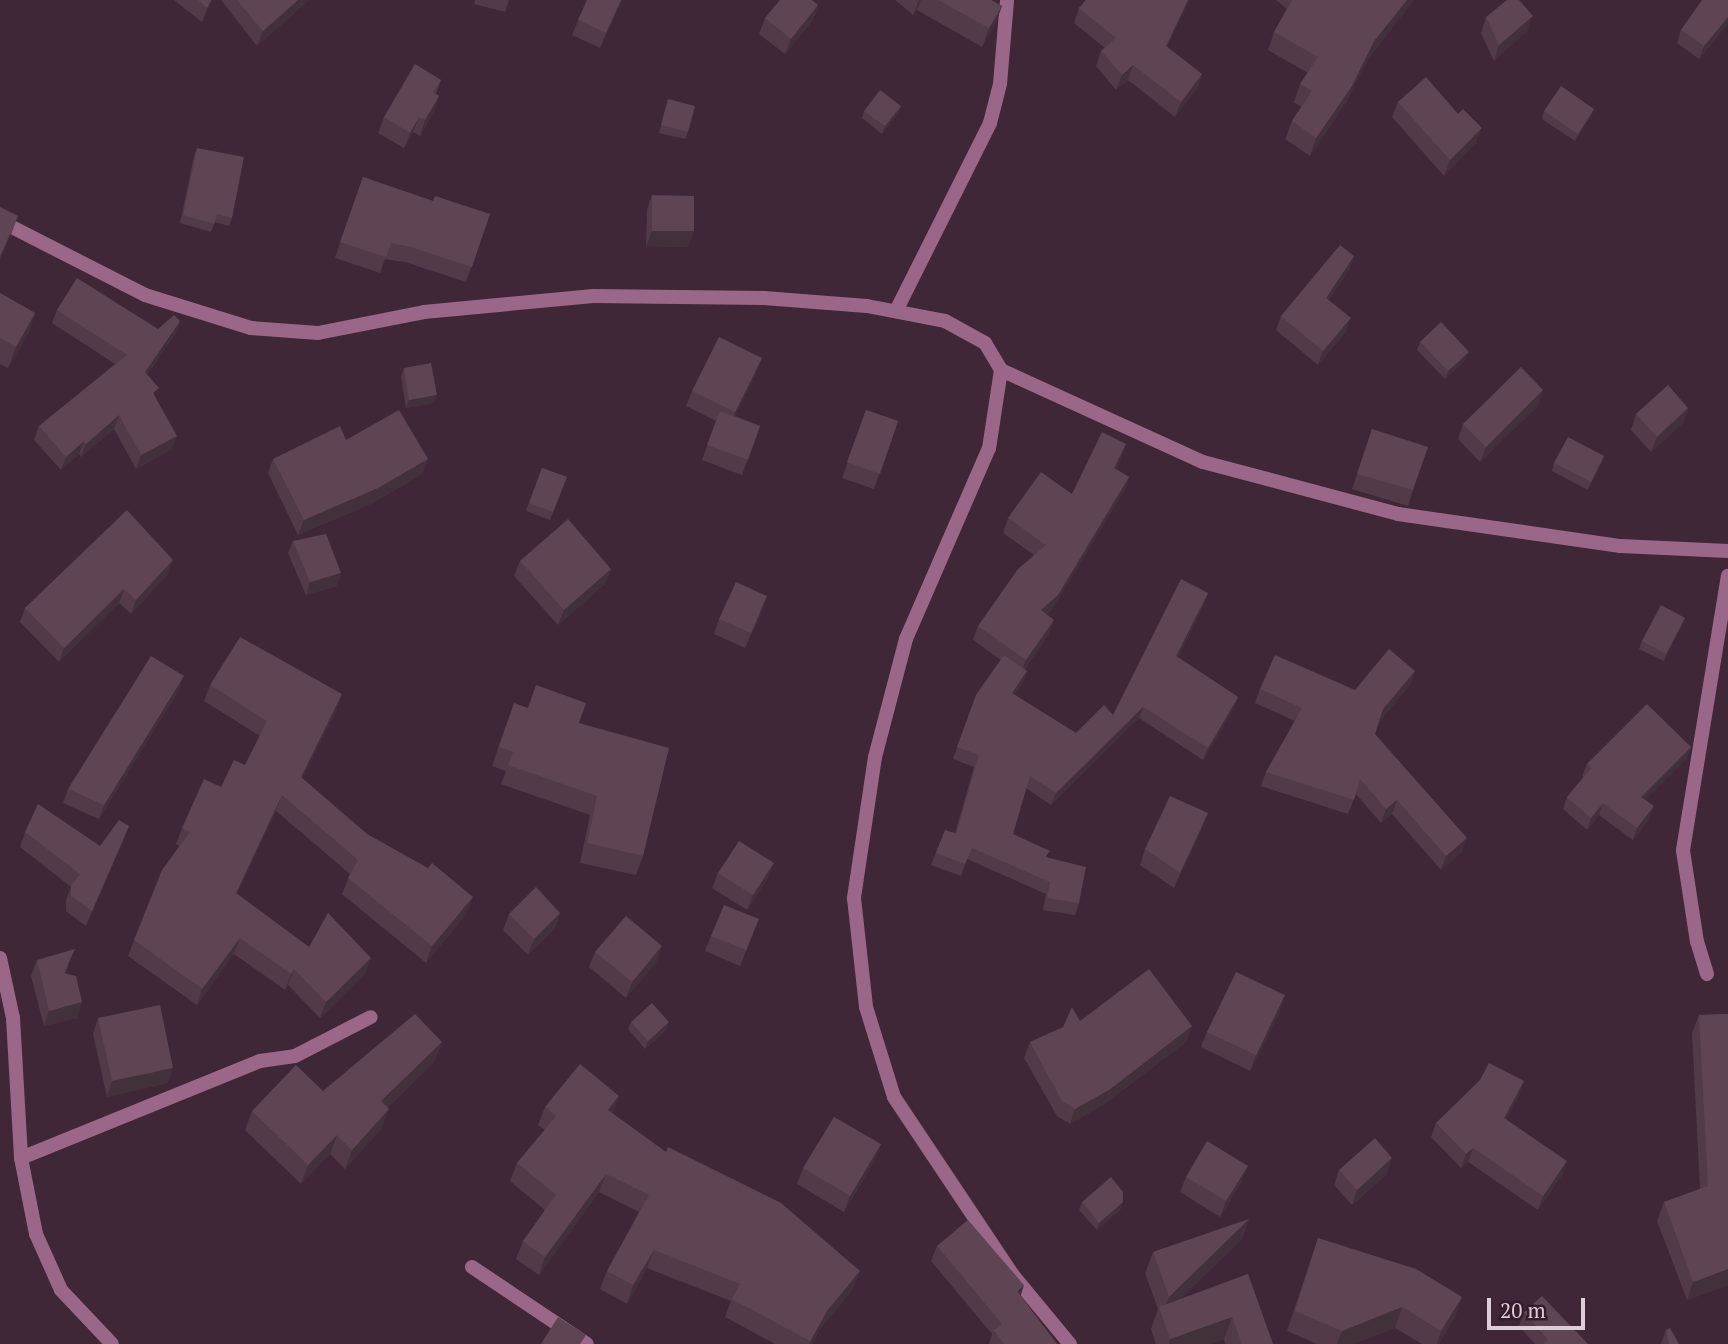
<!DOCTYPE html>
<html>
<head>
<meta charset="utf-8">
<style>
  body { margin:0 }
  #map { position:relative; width:1728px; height:1344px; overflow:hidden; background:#402737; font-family:"PT Serif",serif }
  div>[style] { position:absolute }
  .minor>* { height:14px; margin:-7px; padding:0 7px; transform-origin:7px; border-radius:7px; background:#9b6788 }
  .wall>* { inset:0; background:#523a48 }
  .shaded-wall>* { inset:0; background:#42303b }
  .building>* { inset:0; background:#5f4454 }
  span { translate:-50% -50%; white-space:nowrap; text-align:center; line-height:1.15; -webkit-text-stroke:5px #351d2c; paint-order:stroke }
  .scale { position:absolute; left:1487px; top:1298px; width:98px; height:32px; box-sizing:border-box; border:4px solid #ddcdd6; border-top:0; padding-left:9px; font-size:21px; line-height:24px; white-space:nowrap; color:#ddcdd6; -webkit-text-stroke:5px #351d2c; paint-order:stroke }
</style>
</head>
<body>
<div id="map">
  <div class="minor">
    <i style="left:0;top:221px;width:163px;rotate:27deg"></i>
    <i style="left:145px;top:295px;width:111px;rotate:17.3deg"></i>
    <i style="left:251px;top:328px;width:67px;rotate:4.3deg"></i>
    <i style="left:318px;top:333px;width:108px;rotate:-11.2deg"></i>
    <i style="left:424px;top:312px;width:170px;rotate:-5.4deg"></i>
    <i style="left:593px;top:296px;width:171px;rotate:0.7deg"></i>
    <i style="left:764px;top:298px;width:103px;rotate:4.4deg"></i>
    <i style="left:867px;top:306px;width:79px;rotate:10.9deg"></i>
    <i style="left:945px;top:321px;width:46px;rotate:28.8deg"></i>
    <i style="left:985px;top:343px;width:31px;rotate:59deg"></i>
    <i style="left:1001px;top:370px;width:79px;rotate:98.7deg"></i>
    <i style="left:989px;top:448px;width:208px;rotate:113.5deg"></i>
    <i style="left:906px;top:639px;width:122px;rotate:104.7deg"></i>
    <i style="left:875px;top:757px;width:143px;rotate:98.5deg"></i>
    <i style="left:854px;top:898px;width:110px;rotate:83.7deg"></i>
    <i style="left:866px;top:1007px;width:94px;rotate:72.7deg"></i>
    <i style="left:894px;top:1097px;width:213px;rotate:56.3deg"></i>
    <i style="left:1012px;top:1274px;width:91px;rotate:50.4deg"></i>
    <i style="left:896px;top:311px;width:210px;rotate:-63.4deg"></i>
    <i style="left:990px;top:123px;width:40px;rotate:-75.6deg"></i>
    <i style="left:1000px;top:84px;width:84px;rotate:-85.2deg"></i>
    <i style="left:1001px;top:370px;width:222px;rotate:24.5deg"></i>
    <i style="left:1203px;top:462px;width:202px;rotate:14.9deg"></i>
    <i style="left:1398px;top:514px;width:225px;rotate:8.2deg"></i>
    <i style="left:1621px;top:546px;width:107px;rotate:2.7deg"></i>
    <i style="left:0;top:958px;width:61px;rotate:77.8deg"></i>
    <i style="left:13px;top:1018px;width:140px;rotate:86.7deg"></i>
    <i style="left:21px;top:1158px;width:77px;rotate:78.8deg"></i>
    <i style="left:36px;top:1234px;width:61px;rotate:65.9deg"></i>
    <i style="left:61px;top:1290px;width:74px;rotate:46.6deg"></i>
    <i style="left:1707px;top:974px;width:34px;rotate:-107deg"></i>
    <i style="left:1697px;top:942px;width:93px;rotate:-98.7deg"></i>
    <i style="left:1683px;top:850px;width:278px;rotate:-80.7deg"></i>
    <i style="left:21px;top:1158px;width:258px;rotate:-22.1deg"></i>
    <i style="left:260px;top:1061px;width:35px;rotate:-8deg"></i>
    <i style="left:295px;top:1056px;width:85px;rotate:-27.2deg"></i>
    <i style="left:472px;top:1267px;width:138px;rotate:33.8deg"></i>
  </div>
  <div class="wall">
    <i style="clip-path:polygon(174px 0,212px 0,202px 22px)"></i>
    <i style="clip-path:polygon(221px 0,309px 0,257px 46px)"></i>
    <i style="clip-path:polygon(475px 0,509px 0,505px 12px,474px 4px)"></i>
    <i style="clip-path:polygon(587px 0,622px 0,600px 48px,572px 35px)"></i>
    <i style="clip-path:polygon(895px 0,991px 0,1002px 6px,995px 24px,982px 47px,917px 10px,913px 15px)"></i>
    <i style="clip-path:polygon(1086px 0,1189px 0,1167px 47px,1202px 74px,1197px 89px,1175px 117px,1128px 80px,1116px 90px,1096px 66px,1101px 51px,1105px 48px,1074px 23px,1079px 8px)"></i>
    <i style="clip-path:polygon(1276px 0,1414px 0,1368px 59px,1345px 104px,1310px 156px,1285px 139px,1292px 121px,1301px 107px,1294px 102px,1300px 84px,1308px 73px,1268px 50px,1274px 32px,1287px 9px)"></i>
    <i style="clip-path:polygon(1728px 0,1728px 24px,1699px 59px,1677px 43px,1681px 30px)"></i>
    <i style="clip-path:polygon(818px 5px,813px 20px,785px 54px,759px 34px,765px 18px)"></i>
    <i style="clip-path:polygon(1486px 17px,1527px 31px,1494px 61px,1481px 33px)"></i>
    <i style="clip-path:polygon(441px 80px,436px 94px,439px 96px,434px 111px,420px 136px,413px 132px,404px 148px,378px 133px,384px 117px)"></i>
    <i style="clip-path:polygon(668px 99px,688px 132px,685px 139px,659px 133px)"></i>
    <i style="clip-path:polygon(1398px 102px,1476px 143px,1444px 176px,1392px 117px)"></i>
    <i style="clip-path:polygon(901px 106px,898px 113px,882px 134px,862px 118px,864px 111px)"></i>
    <i style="clip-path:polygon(1594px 109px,1591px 116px,1575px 141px,1542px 119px,1544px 111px)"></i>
    <i style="clip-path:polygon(197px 148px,232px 218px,229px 226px,215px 222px,211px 232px,180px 223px,194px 156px)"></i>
    <i style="clip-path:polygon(363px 177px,433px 201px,490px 214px,466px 282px,405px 262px,385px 259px,380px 273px,335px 258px)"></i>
    <i style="clip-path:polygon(652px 195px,694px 231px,688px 247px,646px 246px,647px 210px)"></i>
    <i style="clip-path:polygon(1354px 256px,1349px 270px,1329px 300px,1346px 332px,1318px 365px,1276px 330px,1281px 316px)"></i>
    <i style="clip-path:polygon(0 293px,35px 313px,28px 334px,8px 368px,0 364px)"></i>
    <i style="clip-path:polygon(57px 310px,158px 329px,180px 321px,175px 334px,147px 375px,155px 397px,172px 449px,136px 469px,114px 429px,81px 457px,79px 454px,61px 470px,34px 440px,39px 426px,115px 364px,52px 323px)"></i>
    <i style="clip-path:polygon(1420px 342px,1466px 359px,1445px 379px,1417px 350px)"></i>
    <i style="clip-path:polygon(404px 368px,434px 403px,406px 408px,401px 376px)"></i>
    <i style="clip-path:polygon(756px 374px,735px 416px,760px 426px,742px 475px,702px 460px,716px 421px,686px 406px,692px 391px)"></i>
    <i style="clip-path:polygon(1538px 406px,1480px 462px,1458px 439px,1463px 424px)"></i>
    <i style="clip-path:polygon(1688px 408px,1683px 423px,1651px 452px,1631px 430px,1636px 414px)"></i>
    <i style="clip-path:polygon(866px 410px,898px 421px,874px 489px,842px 478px)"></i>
    <i style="clip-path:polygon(1372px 429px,1413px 490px,1408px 506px,1352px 489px)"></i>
    <i style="clip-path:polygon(1604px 456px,1588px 490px,1552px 471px,1554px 463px)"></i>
    <i style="clip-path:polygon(1121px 458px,1116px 469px,1129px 477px,1124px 491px,1052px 609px,1046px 615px,1049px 634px,1025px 669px,1027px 671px,1023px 683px,1014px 695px,1076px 733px,1113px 715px,1208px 593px,1204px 604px,1178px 657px,1238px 697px,1234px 708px,1203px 760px,1139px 718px,1051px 805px,1026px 788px,1013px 834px,1047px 857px,1079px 903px,1075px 915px,1043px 910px,1046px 894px,967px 859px,961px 876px,931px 865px,945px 830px,955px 833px,974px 767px,953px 759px,976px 695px,1001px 660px,973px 640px,978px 626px,1034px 555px,1003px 533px,1008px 518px,1072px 494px)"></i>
    <i style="clip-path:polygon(273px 459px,428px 459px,422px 474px,373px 503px,298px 535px,268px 473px)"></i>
    <i style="clip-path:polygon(542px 468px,567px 477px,550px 520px,526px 511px)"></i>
    <i style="clip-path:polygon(293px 541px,337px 586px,306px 595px,288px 553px)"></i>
    <i style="clip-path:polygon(520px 561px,611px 569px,605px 584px,558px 625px,514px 576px)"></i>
    <i style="clip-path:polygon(168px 574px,131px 614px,119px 603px,59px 662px,20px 622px,25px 608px)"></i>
    <i style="clip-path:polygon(762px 612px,745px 648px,714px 634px,719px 619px)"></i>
    <i style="clip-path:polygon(1682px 625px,1664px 661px,1639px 649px,1642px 641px)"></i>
    <i style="clip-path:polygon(1415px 671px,1410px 685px,1379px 722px,1375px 734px,1462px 852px,1441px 870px,1392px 814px,1381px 823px,1356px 794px,1348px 814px,1261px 786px,1266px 772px,1295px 721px,1255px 703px,1260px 689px,1355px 690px)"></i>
    <i style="clip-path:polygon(210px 685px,337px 710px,302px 778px,367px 834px,467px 913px,426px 963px,342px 894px,350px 874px,276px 811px,237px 894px,309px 947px,371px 958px,365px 974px,320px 1018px,288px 985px,285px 990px,234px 954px,197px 1005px,128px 956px,134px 940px,179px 846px,176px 844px,182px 828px,245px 765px,260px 736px,204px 701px)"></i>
    <i style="clip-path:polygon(179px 690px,99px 819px,63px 803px,68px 789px)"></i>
    <i style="clip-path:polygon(528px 708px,579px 723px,643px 856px,636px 875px,580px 863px,590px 815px,501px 784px,506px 771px,492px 766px,507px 722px)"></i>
    <i style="clip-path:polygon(1691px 747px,1686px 759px,1645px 800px,1649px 819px,1633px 840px,1599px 815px,1587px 830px,1563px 809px,1567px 797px,1584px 777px,1582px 776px,1587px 764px)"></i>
    <i style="clip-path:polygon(129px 826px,123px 841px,86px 926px,66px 911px,66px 901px,71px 887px,20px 847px,25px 832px,100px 846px)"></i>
    <i style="clip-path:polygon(1202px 828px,1174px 888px,1140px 865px,1145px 849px)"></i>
    <i style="clip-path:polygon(718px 873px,768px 878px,747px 910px,712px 888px)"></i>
    <i style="clip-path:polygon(560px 913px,555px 928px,528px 955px,503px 930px,509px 914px)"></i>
    <i style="clip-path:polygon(753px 934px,740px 966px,705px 951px,711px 936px)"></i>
    <i style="clip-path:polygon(595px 952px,657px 962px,626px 998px,589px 967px)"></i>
    <i style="clip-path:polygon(37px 960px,69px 965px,65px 973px,82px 1002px,77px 1018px,44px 1026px,31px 976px)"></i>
    <i style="clip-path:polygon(1280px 1011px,1250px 1071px,1201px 1047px,1207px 1032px)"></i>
    <i style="clip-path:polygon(1728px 1014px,1728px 1285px,1687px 1300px,1657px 1221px,1664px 1202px,1700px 1189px,1692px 1033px,1699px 1015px)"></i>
    <i style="clip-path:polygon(98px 1018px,168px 1083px,107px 1097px,93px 1034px)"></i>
    <i style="clip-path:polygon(1080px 1021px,1192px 1026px,1186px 1042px,1103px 1105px,1070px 1124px,1057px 1116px,1024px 1058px,1030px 1042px)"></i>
    <i style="clip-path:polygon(631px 1022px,669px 1022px,666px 1030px,645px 1049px,628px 1029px)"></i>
    <i style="clip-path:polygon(435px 1061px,387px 1108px,382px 1128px,345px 1169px,330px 1154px,301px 1184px,245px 1130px,252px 1111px)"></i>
    <i style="clip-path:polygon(1519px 1095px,1506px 1119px,1562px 1175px,1538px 1210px,1468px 1162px,1461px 1168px,1431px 1137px,1436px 1123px)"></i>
    <i style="clip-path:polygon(545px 1107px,613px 1114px,853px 1289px,820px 1329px,812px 1344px,775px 1344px,725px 1317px,731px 1301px,647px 1268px,627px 1304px,600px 1289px,607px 1271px,639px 1212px,599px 1192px,539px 1275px,516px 1259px,523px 1241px,545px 1210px,510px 1181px,517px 1163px,545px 1130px,538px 1125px)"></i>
    <i style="clip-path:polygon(881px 1144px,875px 1160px,844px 1212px,797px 1184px,803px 1168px)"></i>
    <i style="clip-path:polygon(1339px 1170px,1387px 1174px,1352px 1205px,1334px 1185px)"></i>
    <i style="clip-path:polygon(1186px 1177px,1242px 1181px,1220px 1217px,1180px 1192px)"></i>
    <i style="clip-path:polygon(1082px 1202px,1123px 1202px,1120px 1210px,1097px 1230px,1079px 1210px)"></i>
    <i style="clip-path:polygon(1249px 1219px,1242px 1239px,1180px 1299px,1248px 1274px,1273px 1344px,1225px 1344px,1224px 1339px,1211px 1344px,1156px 1344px,1151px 1329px,1158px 1309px,1145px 1273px,1153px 1252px)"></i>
    <i style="clip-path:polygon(1318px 1238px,1462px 1297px,1455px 1317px,1439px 1344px,1422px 1344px,1395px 1328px,1353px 1344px,1317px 1344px,1287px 1331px)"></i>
    <i style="clip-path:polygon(937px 1246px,1020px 1296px,1057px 1344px,989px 1344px,992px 1334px,931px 1261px)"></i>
    <i style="clip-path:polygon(1524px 1312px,1588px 1344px,1535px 1344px,1519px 1326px)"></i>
    <i style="clip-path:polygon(1666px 1330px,1679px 1344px,1661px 1344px)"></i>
  </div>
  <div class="shaded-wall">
    <i style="clip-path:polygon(211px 0,212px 0,202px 22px,207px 8px)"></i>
    <i style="clip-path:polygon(298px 0,309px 0,257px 46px,263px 31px)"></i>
    <i style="clip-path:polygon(621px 0,619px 7px,600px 48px,606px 33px)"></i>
    <i style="clip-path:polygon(919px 0,921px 0,917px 10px,913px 15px)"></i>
    <i style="clip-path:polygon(1188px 0,1189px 0,1161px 61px,1166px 46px)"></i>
    <i style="clip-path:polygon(1407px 0,1414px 0,1368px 59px,1345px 104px,1310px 156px,1316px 138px,1374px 41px)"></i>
    <i style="clip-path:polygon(818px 5px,813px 20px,785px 54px,791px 39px)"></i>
    <i style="clip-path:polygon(1002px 6px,995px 24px,982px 47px,989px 28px)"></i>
    <i style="clip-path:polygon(1533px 16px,1527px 31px,1494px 61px,1499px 45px)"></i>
    <i style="clip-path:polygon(1728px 17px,1728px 24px,1699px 59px,1704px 46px)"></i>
    <i style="clip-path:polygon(1133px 65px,1128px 80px,1116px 90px,1122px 75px)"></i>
    <i style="clip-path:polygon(1202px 74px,1197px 89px,1175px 117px,1181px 102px)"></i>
    <i style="clip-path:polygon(439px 96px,434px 111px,420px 136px,425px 120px)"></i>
    <i style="clip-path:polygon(901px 106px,898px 113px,882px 134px,885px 126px)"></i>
    <i style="clip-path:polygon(1594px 109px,1591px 116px,1575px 141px,1578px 134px)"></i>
    <i style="clip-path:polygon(419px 117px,413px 132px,404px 148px,410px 133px)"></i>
    <i style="clip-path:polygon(1482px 128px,1476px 143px,1444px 176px,1450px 160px)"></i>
    <i style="clip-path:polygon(18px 216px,10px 237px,0 260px,0 257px)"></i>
    <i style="clip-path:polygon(652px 231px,694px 231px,688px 247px,646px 246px)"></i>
    <i style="clip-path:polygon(1354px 256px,1349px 270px,1321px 312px,1326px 298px)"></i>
    <i style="clip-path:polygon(35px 313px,28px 334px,8px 368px,16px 347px)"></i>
    <i style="clip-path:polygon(1351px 318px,1346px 332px,1318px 365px,1323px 351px)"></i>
    <i style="clip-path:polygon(180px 321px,175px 334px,140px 386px,145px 372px)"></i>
    <i style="clip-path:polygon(1469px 352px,1466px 359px,1445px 379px,1448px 371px)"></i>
    <i style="clip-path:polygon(762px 358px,756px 374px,729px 428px,735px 412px)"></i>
    <i style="clip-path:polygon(1543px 390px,1538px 406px,1480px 462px,1486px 447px)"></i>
    <i style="clip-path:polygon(437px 395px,434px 403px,406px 408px,409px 400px)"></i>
    <i style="clip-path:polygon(1688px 408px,1683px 423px,1651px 452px,1657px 437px)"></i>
    <i style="clip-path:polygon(119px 415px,114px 429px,81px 457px,86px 444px)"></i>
    <i style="clip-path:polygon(177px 436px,172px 449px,136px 469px,141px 455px)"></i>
    <i style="clip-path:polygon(84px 441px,79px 454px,61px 470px,66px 457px)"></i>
    <i style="clip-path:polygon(1126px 444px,1121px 458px,1109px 482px,1114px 468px)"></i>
    <i style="clip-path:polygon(1604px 456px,1601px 464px,1588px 490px,1591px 482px)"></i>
    <i style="clip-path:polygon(428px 459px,422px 474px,373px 503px,298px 535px,304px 520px)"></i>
    <i style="clip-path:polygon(1129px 477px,1124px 491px,1052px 609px,1036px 625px,1041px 610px)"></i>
    <i style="clip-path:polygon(173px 560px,168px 574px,131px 614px,136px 600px)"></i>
    <i style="clip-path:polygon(611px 569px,605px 584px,558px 625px,564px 610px)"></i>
    <i style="clip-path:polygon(341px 573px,337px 586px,306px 595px,310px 582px)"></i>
    <i style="clip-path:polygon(124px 589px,119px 603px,59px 662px,64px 648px)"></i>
    <i style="clip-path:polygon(1208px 593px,1204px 604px,1172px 668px,1176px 656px)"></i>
    <i style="clip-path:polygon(767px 596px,762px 612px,745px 648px,751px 633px)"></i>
    <i style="clip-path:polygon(1685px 618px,1682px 625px,1664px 661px,1666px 654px)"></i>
    <i style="clip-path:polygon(1054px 620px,1049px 634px,1021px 674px,1026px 660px)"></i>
    <i style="clip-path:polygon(1027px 671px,1023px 683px,1008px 705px,1012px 693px)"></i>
    <i style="clip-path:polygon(1415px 671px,1410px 685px,1378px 723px,1383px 709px)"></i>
    <i style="clip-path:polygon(184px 676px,179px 690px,99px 819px,104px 805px)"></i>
    <i style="clip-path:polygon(342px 694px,337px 710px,295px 793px,301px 777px)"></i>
    <i style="clip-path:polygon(1238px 697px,1234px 708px,1203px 760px,1208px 748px)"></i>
    <i style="clip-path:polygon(1143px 707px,1139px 718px,1051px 805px,1056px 793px)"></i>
    <i style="clip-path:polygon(1691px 747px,1686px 759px,1637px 809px,1641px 797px)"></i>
    <i style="clip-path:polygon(282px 795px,276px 811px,230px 910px,236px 893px)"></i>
    <i style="clip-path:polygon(1397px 800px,1392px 814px,1381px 823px,1386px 809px)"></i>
    <i style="clip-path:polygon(1603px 803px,1599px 815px,1587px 830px,1591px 818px)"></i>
    <i style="clip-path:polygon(1654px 806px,1649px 819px,1633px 840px,1637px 828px)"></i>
    <i style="clip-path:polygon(1208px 813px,1202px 828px,1174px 888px,1180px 873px)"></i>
    <i style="clip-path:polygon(129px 826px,123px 841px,86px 926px,92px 911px)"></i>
    <i style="clip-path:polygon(1467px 838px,1462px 852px,1441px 870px,1446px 856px)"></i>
    <i style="clip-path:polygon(774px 863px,768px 878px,747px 910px,753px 895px)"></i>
    <i style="clip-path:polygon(473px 897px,467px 913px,426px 963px,432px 946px)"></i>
    <i style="clip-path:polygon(560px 913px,555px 928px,528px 955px,534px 939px)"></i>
    <i style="clip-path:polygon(240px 938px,234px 954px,197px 1005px,202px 989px)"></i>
    <i style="clip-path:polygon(662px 946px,657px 962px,626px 998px,632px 982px)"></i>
    <i style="clip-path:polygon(371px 958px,365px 974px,320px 1018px,326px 1002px)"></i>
    <i style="clip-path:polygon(294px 969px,288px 985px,285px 990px,291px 974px)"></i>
    <i style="clip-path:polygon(1285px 995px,1280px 1011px,1250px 1071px,1256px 1055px)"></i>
    <i style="clip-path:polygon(82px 1002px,77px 1018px,44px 1026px,49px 1011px)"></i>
    <i style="clip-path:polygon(669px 1022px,666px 1030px,645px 1049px,648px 1041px)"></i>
    <i style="clip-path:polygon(1192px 1026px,1186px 1042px,1103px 1105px,1070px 1124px,1075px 1109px)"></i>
    <i style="clip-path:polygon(442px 1042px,435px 1061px,374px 1120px,381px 1101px)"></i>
    <i style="clip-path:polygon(173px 1068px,168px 1083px,107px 1097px,112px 1081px)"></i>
    <i style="clip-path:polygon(1524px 1081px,1519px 1095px,1499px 1132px,1504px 1118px)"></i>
    <i style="clip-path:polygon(619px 1096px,613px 1114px,608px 1110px)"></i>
    <i style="clip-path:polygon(389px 1109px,382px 1128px,345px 1169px,352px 1150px)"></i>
    <i style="clip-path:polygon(337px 1135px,330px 1154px,301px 1184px,308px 1165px)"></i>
    <i style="clip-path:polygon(881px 1144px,875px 1160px,844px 1212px,850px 1196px)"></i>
    <i style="clip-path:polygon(1473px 1148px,1468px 1162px,1461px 1168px,1466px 1154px)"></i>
    <i style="clip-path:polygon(1392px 1158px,1387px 1174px,1352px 1205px,1357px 1190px)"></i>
    <i style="clip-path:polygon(1567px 1161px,1562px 1175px,1538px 1210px,1543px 1196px)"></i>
    <i style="clip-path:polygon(1248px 1166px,1242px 1181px,1220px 1217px,1226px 1201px)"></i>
    <i style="clip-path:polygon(606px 1174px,599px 1192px,539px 1275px,545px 1257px)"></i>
    <i style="clip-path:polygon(1123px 1202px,1120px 1210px,1097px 1230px,1099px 1223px)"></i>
    <i style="clip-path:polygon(1249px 1219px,1242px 1239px,1161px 1317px,1169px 1297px)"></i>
    <i style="clip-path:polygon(654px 1250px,647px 1268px,627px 1304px,633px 1285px)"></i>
    <i style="clip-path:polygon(1728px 1269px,1728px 1285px,1687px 1300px,1693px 1282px)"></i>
    <i style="clip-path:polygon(860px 1271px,853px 1289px,820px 1329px,812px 1344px,809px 1344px,827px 1311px)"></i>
    <i style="clip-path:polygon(1024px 1285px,1019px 1301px,1017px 1291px)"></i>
    <i style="clip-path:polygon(1462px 1297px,1455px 1317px,1439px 1344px,1437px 1344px,1441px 1331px)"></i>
    <i style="clip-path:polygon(1402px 1307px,1395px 1328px,1353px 1344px,1337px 1344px,1342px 1331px)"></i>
    <i style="clip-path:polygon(1232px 1317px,1224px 1339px,1211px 1344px,1169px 1344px,1170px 1339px)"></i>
  </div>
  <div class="building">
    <i style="clip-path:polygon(198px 0,211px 0,207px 8px)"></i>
    <i style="clip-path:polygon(237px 0,298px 0,263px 31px)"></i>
    <i style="clip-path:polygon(587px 0,621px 0,606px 33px,578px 20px)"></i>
    <i style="clip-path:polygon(780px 0,812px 0,818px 5px,791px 39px,765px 18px)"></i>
    <i style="clip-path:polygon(938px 0,991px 0,1002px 6px,989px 28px)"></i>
    <i style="clip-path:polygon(1086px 0,1188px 0,1166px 46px,1202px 74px,1181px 102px,1133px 65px,1122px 75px,1101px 51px,1116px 38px,1079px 8px)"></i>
    <i style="clip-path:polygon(1292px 0,1407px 0,1374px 41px,1352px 86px,1316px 138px,1292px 121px,1312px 91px,1300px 84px,1318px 57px,1274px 32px)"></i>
    <i style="clip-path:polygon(1507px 0,1519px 0,1533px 16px,1499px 45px,1486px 17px)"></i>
    <i style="clip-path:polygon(1702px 0,1728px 0,1728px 17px,1704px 46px,1681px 30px)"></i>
    <i style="clip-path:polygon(415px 64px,441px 80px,433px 93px,439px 96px,425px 120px,419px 117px,410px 133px,384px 117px)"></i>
    <i style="clip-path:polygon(1426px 77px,1458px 114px,1463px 109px,1482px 128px,1450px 160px,1398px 102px)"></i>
    <i style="clip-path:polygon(1561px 86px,1594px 109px,1578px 134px,1544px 111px)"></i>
    <i style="clip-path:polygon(880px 90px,901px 106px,885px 126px,864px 111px)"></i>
    <i style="clip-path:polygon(668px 99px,695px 106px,688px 132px,661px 125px)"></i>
    <i style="clip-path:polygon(197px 148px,244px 157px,232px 218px,217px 214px,214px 224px,183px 215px)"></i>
    <i style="clip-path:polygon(363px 177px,433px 201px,435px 196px,490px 214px,472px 267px,411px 247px,391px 243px,386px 257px,340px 242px)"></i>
    <i style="clip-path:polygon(652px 195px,694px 196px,694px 231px,652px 231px)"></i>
    <i style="clip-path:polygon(0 207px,18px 216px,0 257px)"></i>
    <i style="clip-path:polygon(1340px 245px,1354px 256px,1326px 298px,1351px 318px,1323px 351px,1281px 316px)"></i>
    <i style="clip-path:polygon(77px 278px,158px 329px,174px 315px,180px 321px,145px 372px,159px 388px,153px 393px,177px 436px,141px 455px,119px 415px,86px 444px,84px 441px,66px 457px,39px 426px,127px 355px,57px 310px)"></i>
    <i style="clip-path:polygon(0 293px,35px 313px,16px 347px,0 338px)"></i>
    <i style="clip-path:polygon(1441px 322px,1469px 352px,1448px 371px,1420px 342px)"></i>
    <i style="clip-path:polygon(719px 337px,762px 358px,735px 412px,692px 391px)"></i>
    <i style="clip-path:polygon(431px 363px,437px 395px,409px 400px,404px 368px)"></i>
    <i style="clip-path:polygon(1521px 367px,1543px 390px,1486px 447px,1463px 424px)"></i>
    <i style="clip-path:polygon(1668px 385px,1688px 408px,1657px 437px,1636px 414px)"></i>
    <i style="clip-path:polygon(399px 410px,428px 459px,378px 488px,304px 520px,273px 459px,340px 426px,346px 440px)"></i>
    <i style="clip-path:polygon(866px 410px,898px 421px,880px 474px,847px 462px)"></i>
    <i style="clip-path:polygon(720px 411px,760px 426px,748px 460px,707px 445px)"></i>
    <i style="clip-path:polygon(1372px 429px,1428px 447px,1413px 490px,1357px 474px)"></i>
    <i style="clip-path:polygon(1102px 432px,1126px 444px,1114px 468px,1129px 477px,1058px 595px,1041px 610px,1054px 620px,1026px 660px,978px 626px,1018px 569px,1046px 545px,1008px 518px,1041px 472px,1072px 494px)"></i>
    <i style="clip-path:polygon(1568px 437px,1604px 456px,1591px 482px,1554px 463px)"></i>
    <i style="clip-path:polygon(542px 468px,567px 477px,553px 512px,529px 503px)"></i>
    <i style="clip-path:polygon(127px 510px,173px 560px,136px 600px,124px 589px,64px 648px,25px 608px)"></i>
    <i style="clip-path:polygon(568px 519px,611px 569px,564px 610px,520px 561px)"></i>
    <i style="clip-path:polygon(326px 534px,341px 573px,310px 582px,293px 541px)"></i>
    <i style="clip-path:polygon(1181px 579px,1208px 593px,1176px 656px,1238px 697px,1208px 748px,1143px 707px,1056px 793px,1030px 776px,1013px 834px,1050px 851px,1045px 857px,1086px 867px,1079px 903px,1047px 898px,1050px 882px,972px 848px,965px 864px,936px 853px,945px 830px,956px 834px,979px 755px,957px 747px,976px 695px,1004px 655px,1027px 671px,1012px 693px,1076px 733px,1104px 705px,1113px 715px)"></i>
    <i style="clip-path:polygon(736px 582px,767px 596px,751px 633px,719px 619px)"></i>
    <i style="clip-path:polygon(1661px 605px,1685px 618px,1666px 654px,1642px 641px)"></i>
    <i style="clip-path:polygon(240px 637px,342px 694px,301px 777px,367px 834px,428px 868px,432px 863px,473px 897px,432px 946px,348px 878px,358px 860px,282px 795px,236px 893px,309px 947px,328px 913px,371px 958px,326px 1002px,294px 969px,291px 974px,240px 938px,202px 989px,134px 940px,162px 870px,190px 832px,182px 828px,204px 779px,221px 787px,234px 760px,245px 765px,267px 721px,210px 685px)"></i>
    <i style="clip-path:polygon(1389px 649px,1415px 671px,1383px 709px,1375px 734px,1467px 838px,1446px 856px,1397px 800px,1386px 809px,1360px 779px,1354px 800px,1266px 772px,1302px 708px,1260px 689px,1275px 655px,1355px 690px)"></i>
    <i style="clip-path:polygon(151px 656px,184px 676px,104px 805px,68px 789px)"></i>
    <i style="clip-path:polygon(536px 685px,586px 703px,579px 723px,669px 748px,643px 856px,587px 843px,597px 796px,508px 765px,513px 752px,499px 747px,514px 703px,528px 708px)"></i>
    <i style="clip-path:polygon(1647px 704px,1691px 747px,1641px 797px,1654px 806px,1637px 828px,1603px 803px,1591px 818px,1567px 797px,1591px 768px,1587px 764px)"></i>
    <i style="clip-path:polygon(1170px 796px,1208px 813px,1180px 873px,1145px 849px)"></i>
    <i style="clip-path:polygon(38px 804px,100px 846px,119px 820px,129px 826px,92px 911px,71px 896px,71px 886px,80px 874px,25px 832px)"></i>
    <i style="clip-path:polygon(739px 841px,774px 863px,753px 895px,718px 873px)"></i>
    <i style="clip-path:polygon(536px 887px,560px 913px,534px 939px,509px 914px)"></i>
    <i style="clip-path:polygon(724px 905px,759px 919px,746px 950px,711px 936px)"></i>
    <i style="clip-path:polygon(626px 916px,662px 946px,632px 982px,595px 952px)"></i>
    <i style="clip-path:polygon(75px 949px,64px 973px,76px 976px,82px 1002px,49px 1011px,37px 960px)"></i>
    <i style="clip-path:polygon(1149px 969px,1192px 1026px,1109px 1090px,1075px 1109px,1062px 1101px,1030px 1042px,1063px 1027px,1072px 1007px,1080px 1021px)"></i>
    <i style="clip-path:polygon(1236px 972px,1285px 995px,1256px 1055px,1207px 1032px)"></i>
    <i style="clip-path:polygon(652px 1003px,669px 1022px,648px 1041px,631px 1022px)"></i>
    <i style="clip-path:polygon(160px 1005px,173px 1068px,112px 1081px,98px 1018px)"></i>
    <i style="clip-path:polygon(415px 1014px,442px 1042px,381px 1101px,389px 1109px,352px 1150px,337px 1135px,308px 1165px,252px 1111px,296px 1065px,323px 1091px)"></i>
    <i style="clip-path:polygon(1728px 1014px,1728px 1269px,1693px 1282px,1664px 1202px,1708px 1186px,1699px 1015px)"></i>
    <i style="clip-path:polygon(1489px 1063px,1524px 1081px,1504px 1118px,1567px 1161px,1543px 1196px,1473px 1148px,1466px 1154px,1436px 1123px,1480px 1080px)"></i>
    <i style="clip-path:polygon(580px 1064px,619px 1096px,608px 1110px,666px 1152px,668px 1147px,781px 1203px,860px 1271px,827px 1311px,810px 1341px,732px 1299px,740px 1284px,654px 1250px,633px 1285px,607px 1271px,649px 1195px,606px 1174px,545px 1257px,523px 1241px,556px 1195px,517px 1163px,556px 1116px,545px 1107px)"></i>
    <i style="clip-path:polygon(834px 1117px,881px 1144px,850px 1196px,803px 1168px)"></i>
    <i style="clip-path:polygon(1375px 1138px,1392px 1158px,1357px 1190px,1339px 1170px)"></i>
    <i style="clip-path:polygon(1207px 1141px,1248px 1166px,1226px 1201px,1186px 1177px)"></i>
    <i style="clip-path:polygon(1111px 1177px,1123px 1192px,1123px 1202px,1099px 1223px,1082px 1202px)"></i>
    <i style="clip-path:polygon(1249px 1219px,1169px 1297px,1153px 1252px)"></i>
    <i style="clip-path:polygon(968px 1220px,1024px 1285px,1017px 1291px,1057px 1344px,1004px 1344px,994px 1330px,1002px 1324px,937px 1246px)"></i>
    <i style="clip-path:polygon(1318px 1238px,1416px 1269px,1462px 1297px,1441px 1331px,1402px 1307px,1342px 1331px,1295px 1311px)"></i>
    <i style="clip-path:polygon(1248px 1274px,1273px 1344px,1242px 1344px,1232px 1317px,1170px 1339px,1159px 1307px)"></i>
    <i style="clip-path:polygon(1542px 1296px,1588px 1344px,1543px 1344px,1548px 1340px,1524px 1312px)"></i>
    <i style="clip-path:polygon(558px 1317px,586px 1335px,580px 1344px,541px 1344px)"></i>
    <i style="clip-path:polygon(1670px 1328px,1679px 1344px,1669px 1344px,1666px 1330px)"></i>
  </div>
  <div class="scale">20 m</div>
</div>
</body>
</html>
